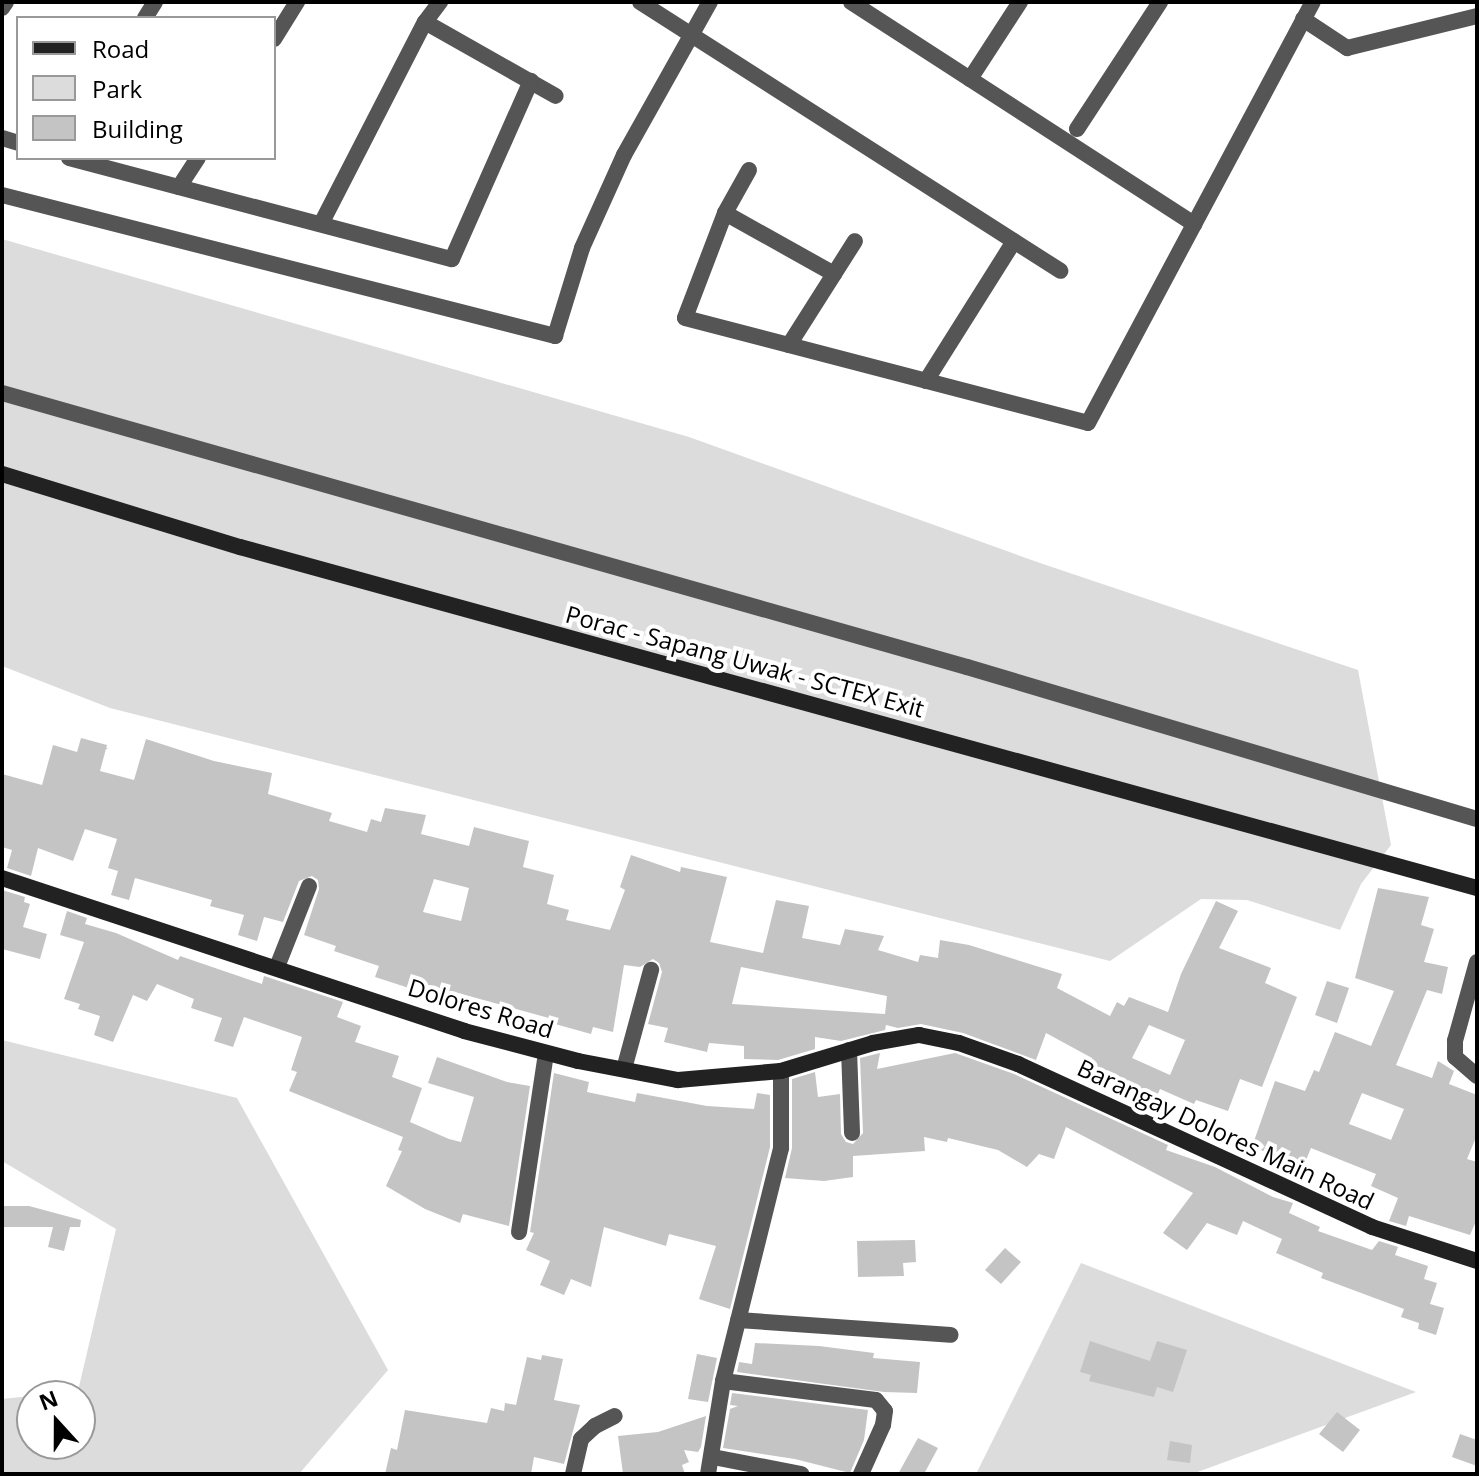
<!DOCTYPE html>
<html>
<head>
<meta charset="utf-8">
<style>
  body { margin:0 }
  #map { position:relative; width:1479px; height:1476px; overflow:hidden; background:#fff; font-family:"Open Sans",sans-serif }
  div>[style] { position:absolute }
  .green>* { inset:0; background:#dcdcdc }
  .building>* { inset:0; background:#c4c4c4 }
  .street>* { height:16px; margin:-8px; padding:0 8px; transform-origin:8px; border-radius:8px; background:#555 }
  .secondary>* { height:16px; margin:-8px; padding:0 8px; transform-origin:8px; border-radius:8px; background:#222 }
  span { translate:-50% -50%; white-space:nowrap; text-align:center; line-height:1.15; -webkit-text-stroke:8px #fff; paint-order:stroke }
  .street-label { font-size:24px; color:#000 }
  .frame { position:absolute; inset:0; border:4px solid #000; pointer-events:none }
  .legend { position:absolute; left:16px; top:16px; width:260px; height:144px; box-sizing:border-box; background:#fff; border:2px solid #999; margin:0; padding:10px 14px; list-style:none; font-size:24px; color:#000 }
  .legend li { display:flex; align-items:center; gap:16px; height:40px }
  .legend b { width:40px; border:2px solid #999 }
  .north { position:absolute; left:16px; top:1380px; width:80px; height:80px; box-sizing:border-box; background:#fff; border:2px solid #999; border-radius:50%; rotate:339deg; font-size:22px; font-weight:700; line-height:32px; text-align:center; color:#000 }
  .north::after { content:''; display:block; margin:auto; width:28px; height:36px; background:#000; clip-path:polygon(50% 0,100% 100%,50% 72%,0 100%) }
</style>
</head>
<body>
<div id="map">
  <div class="green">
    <i style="clip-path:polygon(2px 239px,689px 437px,1040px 563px,1358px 670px,1391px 845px,1361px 884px,1340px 930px,1247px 900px,1201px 899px,1110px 961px,110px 708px,2px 666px)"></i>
    <i style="clip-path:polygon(evenodd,2px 1040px,237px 1098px,388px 1370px,299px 1474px,2px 1474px,2px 1399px,78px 1391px,116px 1229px,2px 1161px,2px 1040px,32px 1396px,80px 1396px,80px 1444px,32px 1444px,32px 1396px)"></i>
    <i style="clip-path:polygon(1081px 1263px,1416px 1392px,1192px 1474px,976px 1474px)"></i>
  </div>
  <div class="building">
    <i style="clip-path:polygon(evenodd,81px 738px,107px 745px,100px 771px,134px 780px,146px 739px,214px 761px,272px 773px,268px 794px,332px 813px,329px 821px,367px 832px,371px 819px,381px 822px,385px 808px,426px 815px,421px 834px,469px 846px,474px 827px,529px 841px,523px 867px,554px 875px,547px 904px,569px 910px,566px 920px,610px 930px,625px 890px,620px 887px,631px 855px,680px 872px,681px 867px,727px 877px,710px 942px,763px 953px,776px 900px,809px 906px,802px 938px,840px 945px,845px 929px,884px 936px,878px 950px,918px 962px,920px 955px,938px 958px,940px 940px,969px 945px,1062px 974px,1057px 988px,1110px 1016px,1117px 1002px,1124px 1006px,1129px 997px,1168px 1012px,1181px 974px,1216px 901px,1238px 911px,1219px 948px,1271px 968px,1265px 983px,1297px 997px,1262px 1087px,1240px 1079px,1228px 1111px,1196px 1100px,1194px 1104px,1160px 1089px,1155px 1101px,1089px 1064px,1092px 1058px,1046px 1033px,1036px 1060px,963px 1033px,921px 1024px,898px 1028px,886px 1025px,885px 1030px,841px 1041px,815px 1037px,815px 1049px,778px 1060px,744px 1059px,744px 1046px,709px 1043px,707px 1052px,664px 1042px,668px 1028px,648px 1024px,662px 972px,659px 963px,653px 959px,640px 967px,624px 965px,613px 1032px,593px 1027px,591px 1034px,555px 1024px,556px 1020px,414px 981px,412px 989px,375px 977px,379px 966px,334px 951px,336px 946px,304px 935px,319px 889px,318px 880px,312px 876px,299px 881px,283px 922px,264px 917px,257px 941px,238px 935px,244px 915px,210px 906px,212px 900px,135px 878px,129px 900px,111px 895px,118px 871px,108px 868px,117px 839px,85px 829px,73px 861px,38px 848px,31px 876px,7px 868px,12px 850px,2px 847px,2px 774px,42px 785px,53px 745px,77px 752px,81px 738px,434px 879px,469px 888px,461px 921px,423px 912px,434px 879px,81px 738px,741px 967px,887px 996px,885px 1014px,732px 1004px,741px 967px,81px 738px,1149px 1025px,1185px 1040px,1170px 1075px,1132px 1058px,1149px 1025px)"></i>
    <i style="clip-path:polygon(evenodd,1378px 888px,1429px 897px,1421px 925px,1434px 929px,1424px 962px,1448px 967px,1442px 994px,1427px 990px,1396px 1065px,1432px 1078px,1438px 1061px,1454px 1071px,1449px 1084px,1477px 1095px,1477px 1135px,1467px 1159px,1477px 1162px,1477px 1219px,1470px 1235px,1409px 1216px,1406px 1226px,1389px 1221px,1398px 1198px,1371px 1186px,1376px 1174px,1311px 1148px,1304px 1165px,1252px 1147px,1275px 1081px,1305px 1091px,1314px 1070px,1319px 1072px,1335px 1032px,1371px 1046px,1394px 991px,1355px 978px,1378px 888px,1362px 1093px,1404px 1109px,1391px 1140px,1349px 1124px,1362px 1093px)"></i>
    <i style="clip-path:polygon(2px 890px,25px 897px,24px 902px,30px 904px,23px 927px,47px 934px,40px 959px,2px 949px)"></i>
    <i style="clip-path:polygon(67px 911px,87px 918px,85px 924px,116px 933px,178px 960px,180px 956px,262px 984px,264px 976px,343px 1002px,337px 1017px,361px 1026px,355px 1042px,399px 1056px,392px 1077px,422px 1088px,410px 1122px,449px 1139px,461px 1142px,474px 1097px,428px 1083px,437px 1057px,507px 1082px,530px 1086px,509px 1226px,463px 1214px,460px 1223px,425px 1209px,386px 1186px,402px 1151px,398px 1150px,403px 1137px,289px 1091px,297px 1072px,291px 1070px,302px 1037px,244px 1017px,233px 1047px,214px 1041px,222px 1018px,191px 1008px,194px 999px,157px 984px,147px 1001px,133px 995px,113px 1042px,94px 1035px,100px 1016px,78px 1009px,80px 1004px,64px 999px,84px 942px,60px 935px)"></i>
    <i style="clip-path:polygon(1327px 981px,1349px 988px,1337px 1023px,1315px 1015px)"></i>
    <i style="clip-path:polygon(880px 1053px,877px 1069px,955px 1053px,1014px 1074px,1168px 1145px,1166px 1150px,1215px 1167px,1273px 1197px,1293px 1203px,1289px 1213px,1320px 1227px,1318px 1231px,1372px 1250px,1379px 1241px,1398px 1247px,1395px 1255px,1428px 1266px,1424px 1279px,1437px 1283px,1430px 1304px,1444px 1308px,1436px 1335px,1418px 1329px,1419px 1323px,1401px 1317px,1404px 1309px,1321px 1278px,1323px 1273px,1276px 1253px,1282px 1239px,1243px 1221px,1237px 1235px,1207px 1223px,1187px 1250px,1163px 1233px,1193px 1193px,1066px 1127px,1054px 1159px,1039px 1154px,1027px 1167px,998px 1150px,948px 1138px,947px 1142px,924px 1137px,925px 1151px,853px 1156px,853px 1177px,824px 1181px,785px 1178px,792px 1148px,792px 1079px,815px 1072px,818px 1097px,840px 1094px,841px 1134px,846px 1142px,853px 1144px,863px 1133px,860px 1058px)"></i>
    <i style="clip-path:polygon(554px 1073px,589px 1082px,587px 1092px,635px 1102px,637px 1093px,707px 1106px,754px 1109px,757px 1093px,770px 1095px,770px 1147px,730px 1309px,699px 1299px,716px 1246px,669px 1234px,666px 1246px,604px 1227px,591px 1287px,571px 1279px,564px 1295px,540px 1285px,550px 1261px,526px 1250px,534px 1233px,530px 1232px)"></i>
    <i style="clip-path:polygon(2px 1206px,29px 1206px,81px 1220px,80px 1227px,70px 1227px,64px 1251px,48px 1247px,53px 1227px,2px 1227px)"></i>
    <i style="clip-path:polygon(915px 1240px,916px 1262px,903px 1263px,904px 1276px,858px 1277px,857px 1241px)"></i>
    <i style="clip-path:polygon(1005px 1248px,1021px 1262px,1001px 1284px,985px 1270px)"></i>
    <i style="clip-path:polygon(1090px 1341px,1150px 1361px,1157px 1341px,1187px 1350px,1173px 1392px,1157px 1387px,1154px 1397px,1089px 1381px,1091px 1375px,1080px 1372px)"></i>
    <i style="clip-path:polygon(755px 1343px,819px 1346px,874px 1353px,873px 1358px,920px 1362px,917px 1393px,884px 1392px,737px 1372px,739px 1362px,752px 1364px)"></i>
    <i style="clip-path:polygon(697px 1354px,717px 1358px,708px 1402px,688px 1399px)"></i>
    <i style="clip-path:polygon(542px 1355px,563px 1359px,554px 1400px,580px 1405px,564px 1464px,534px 1457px,531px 1474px,385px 1474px,391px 1448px,397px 1450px,405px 1410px,487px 1423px,491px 1408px,504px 1411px,505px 1403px,516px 1405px,527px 1357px,541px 1360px)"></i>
    <i style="clip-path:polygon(732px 1393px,868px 1410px,864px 1440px,850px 1473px,795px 1459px,723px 1448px,730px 1409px,738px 1406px,730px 1405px)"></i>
    <i style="clip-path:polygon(1337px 1412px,1360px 1430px,1343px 1452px,1319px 1434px)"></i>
    <i style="clip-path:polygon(706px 1416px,701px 1447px,698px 1452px,684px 1450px,689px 1462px,682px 1465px,685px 1474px,623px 1474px,618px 1436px,658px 1432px)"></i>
    <i style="clip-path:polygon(1460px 1434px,1477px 1440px,1477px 1466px,1452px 1457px)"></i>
    <i style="clip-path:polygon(918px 1438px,938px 1448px,924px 1474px,898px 1474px)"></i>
    <i style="clip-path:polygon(1170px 1441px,1192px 1445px,1190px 1463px,1167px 1460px)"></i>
  </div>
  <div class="street">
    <i style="left:640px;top:2px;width:499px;rotate:32.6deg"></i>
    <i style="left:851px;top:2px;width:409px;rotate:32.9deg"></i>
    <i style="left:2px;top:8px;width:7px;rotate:-56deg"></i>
    <i style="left:145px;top:18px;width:19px;rotate:-58deg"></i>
    <i style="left:1303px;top:19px;width:53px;rotate:33.4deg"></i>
    <i style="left:1347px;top:48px;width:134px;rotate:-13.8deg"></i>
    <i style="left:425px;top:22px;width:150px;rotate:29.5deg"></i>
    <i style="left:274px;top:39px;width:44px;rotate:-58.1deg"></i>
    <i style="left:970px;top:79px;width:92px;rotate:-57deg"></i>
    <i style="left:1077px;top:129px;width:152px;rotate:-56.8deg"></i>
    <i style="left:2px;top:138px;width:17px;rotate:17deg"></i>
    <i style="left:69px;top:158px;width:396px;rotate:14.8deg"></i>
    <i style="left:452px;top:259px;width:195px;rotate:-66.1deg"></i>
    <i style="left:749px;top:170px;width:49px;rotate:119.2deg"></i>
    <i style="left:725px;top:213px;width:112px;rotate:110.9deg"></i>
    <i style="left:685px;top:318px;width:416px;rotate:14.6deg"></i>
    <i style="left:1088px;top:423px;width:477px;rotate:-61.9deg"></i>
    <i style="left:179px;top:187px;width:35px;rotate:-57deg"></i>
    <i style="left:2px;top:195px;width:571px;rotate:14.3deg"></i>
    <i style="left:555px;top:336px;width:92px;rotate:-72.9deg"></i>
    <i style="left:582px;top:248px;width:102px;rotate:-65.7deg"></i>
    <i style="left:624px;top:155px;width:176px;rotate:-60.7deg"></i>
    <i style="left:725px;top:213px;width:125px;rotate:29.2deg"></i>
    <i style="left:321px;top:224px;width:227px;rotate:-62.8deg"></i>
    <i style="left:425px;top:22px;width:25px;rotate:-53deg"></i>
    <i style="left:789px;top:345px;width:123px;rotate:-57.6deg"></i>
    <i style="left:926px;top:381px;width:165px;rotate:-57.8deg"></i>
    <i style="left:2px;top:393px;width:1003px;rotate:15.85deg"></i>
    <i style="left:967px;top:667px;width:532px;rotate:16.6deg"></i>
    <i style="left:1477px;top:962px;width:82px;rotate:105.6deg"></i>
    <i style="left:1455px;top:1041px;width:16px;rotate:90deg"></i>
    <i style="left:1455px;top:1057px;width:29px;rotate:41deg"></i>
    <i style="left:277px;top:967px;width:87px;rotate:-68.4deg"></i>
    <i style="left:849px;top:1050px;width:83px;rotate:87.9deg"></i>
    <i style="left:624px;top:1069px;width:103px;rotate:-74.7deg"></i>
    <i style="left:519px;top:1232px;width:181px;rotate:-81.4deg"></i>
    <i style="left:738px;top:1320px;width:213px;rotate:4deg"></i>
    <i style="left:723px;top:1381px;width:154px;rotate:7.1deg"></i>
    <i style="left:876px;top:1400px;width:14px;rotate:51deg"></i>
    <i style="left:885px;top:1411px;width:14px;rotate:98deg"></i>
    <i style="left:883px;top:1425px;width:54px;rotate:114.2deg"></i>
    <i style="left:713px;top:1457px;width:90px;rotate:10.9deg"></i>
    <i style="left:573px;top:1474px;width:36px;rotate:-77deg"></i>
    <i style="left:581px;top:1439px;width:19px;rotate:-43deg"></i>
    <i style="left:595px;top:1426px;width:22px;rotate:-27deg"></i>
    <i style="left:708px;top:1474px;width:94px;rotate:-80.8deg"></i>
    <i style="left:723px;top:1381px;width:240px;rotate:-76deg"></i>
    <i style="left:781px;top:1148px;width:77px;rotate:-90deg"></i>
  </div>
  <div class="secondary">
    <i style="left:2px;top:474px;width:249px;rotate:17.1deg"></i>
    <i style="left:240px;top:547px;width:1283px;rotate:15.41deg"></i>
    <i style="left:2px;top:878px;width:487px;rotate:18.3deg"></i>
    <i style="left:464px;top:1031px;width:118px;rotate:14.7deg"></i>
    <i style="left:578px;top:1061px;width:102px;rotate:10.8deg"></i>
    <i style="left:678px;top:1080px;width:103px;rotate:-5deg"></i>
    <i style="left:781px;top:1071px;width:96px;rotate:-16.9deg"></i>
    <i style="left:873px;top:1043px;width:47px;rotate:-9.9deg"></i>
    <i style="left:919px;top:1035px;width:41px;rotate:11.3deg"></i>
    <i style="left:959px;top:1043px;width:63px;rotate:19.6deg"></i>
    <i style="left:1018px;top:1064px;width:390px;rotate:24.7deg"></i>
    <i style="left:1372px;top:1227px;width:110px;rotate:17.9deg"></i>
  </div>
  <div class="street-label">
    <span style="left:745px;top:661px;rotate:15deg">Porac - Sapang Uwak - SCTEX Exit</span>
    <span style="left:481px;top:1008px;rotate:17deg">Dolores Road</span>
    <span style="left:1226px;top:1134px;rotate:25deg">Barangay Dolores Main Road</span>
  </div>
  <div class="frame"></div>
  <ul class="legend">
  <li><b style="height:10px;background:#222"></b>Road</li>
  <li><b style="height:22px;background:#dcdcdc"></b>Park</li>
  <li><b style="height:22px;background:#c4c4c4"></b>Building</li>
  </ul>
  <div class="north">N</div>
</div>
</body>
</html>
